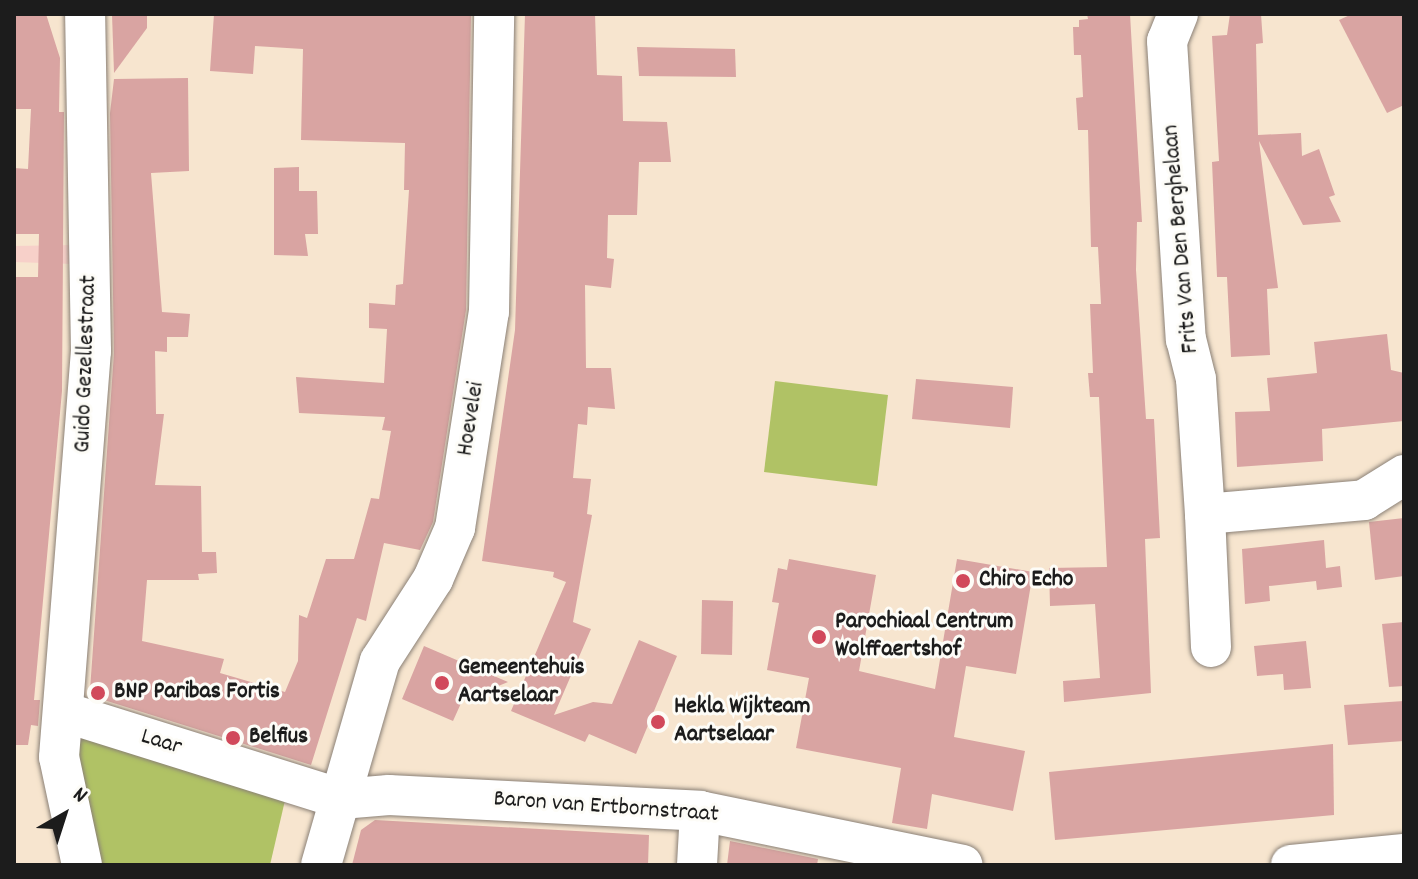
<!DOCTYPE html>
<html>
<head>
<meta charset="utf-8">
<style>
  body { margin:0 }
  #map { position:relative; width:1418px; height:879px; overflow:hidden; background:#f7e5cf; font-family:Dekko,sans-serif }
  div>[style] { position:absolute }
  .built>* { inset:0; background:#f7d0c9 }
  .green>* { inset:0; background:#b0c265 }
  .building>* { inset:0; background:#d9a4a2 }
  .roads { filter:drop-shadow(0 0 2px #8a8076) drop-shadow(0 0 2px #8a8076) }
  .minor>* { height:40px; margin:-20px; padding:0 20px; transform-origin:20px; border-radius:20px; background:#fff }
  .dots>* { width:22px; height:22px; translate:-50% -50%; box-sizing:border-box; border:4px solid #fdfcf7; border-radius:50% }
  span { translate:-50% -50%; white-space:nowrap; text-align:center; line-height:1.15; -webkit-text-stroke:6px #fdfcf7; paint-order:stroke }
  .street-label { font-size:24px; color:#1c1c1c }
  .poi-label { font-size:24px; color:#1c1c1c; font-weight:700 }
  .left { translate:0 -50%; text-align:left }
  .frame { position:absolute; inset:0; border:16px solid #1c1c1c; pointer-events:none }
  .north { position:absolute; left:24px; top:775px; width:80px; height:80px; -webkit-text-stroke:6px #fdfcf7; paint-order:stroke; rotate:39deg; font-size:22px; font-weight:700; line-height:32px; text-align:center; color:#1c1c1c }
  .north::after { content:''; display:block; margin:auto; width:28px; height:36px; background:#1c1c1c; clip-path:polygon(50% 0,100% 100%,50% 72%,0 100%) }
</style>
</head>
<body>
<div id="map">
  <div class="built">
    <i style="clip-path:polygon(73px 245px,73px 264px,14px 262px,14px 246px)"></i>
  </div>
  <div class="green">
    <i style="clip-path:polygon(775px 381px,888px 395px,877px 486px,764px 472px)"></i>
    <i style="clip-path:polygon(79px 736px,286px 796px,270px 865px,98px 865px,73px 777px)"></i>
  </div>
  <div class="building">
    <i style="clip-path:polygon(14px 14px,46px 14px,60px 58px,59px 112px,64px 112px,62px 391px,34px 700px,40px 700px,38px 726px,31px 725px,28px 745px,14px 745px,14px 277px,38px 277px,39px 234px,14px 234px,14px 168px,28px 169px,31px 109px,14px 109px)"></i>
    <i style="clip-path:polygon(112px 14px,147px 14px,147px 28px,114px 73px)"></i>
    <i style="clip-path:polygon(214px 14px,471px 14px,466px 310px,433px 522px,420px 550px,384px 543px,366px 621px,357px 618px,311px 765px,107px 701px,90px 690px,114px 353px,110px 113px,114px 79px,188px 78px,189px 171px,151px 173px,162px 312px,190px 314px,188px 337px,167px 337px,167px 352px,155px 351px,156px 414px,164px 414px,155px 485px,201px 486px,202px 552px,216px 552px,217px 573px,198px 574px,199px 580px,147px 580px,142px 641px,224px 659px,220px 673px,285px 692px,298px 661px,299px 615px,307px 618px,326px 559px,354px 559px,371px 498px,379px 499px,391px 431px,382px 430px,385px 417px,299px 413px,296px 377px,384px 383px,387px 329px,369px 328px,369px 303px,395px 305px,396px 285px,403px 284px,409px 190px,404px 190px,405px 143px,301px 140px,303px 49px,255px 46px,253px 74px,210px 71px)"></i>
    <i style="clip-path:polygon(525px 14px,595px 14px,597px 75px,622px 76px,623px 121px,667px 122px,671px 162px,639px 162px,637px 215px,608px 215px,607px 258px,614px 259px,611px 288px,585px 285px,586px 368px,611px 368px,615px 409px,588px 407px,587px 425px,578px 424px,573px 478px,591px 479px,587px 514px,592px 515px,573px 622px,591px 629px,554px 715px,593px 702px,612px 704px,639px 640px,677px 656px,636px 754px,589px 734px,585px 742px,511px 711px,566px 582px,553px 577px,554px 572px,482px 561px,515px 330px)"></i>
    <i style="clip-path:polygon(1087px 14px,1130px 14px,1142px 222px,1137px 222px,1136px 270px,1146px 419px,1154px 419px,1160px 538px,1145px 539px,1151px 693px,1064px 702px,1063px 681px,1100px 678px,1095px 604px,1050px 606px,1049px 568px,1107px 567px,1099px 397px,1090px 397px,1088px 373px,1093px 373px,1090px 304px,1101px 304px,1098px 247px,1091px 247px,1088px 130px,1078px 130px,1076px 98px,1083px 97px,1081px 55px,1074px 55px,1073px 27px,1079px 27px,1079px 20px,1088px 19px)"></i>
    <i style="clip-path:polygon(1230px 14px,1261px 14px,1263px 43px,1256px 44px,1258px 135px,1301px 133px,1302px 156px,1319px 149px,1335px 195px,1329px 197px,1341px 222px,1303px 225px,1259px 141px,1278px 288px,1267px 289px,1270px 355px,1231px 357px,1227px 277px,1217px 277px,1212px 162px,1219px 161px,1212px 36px,1227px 35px)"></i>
    <i style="clip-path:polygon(1352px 14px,1404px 14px,1404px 105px,1387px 113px,1339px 20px)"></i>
    <i style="clip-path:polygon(637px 47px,735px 49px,736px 77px,639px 76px)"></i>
    <i style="clip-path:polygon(299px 167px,299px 191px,317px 191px,318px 234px,305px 234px,308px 256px,274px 255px,274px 168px)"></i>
    <i style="clip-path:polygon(1387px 334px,1391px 370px,1404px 373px,1404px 421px,1322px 429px,1323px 461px,1237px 467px,1235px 412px,1270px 411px,1267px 378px,1317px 373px,1314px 342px)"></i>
    <i style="clip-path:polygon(916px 379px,1013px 387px,1010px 428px,912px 419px)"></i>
    <i style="clip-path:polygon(1404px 518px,1404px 576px,1375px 580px,1369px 522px)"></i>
    <i style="clip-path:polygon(1324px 540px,1326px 568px,1340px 566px,1342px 587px,1317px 590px,1316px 581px,1269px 586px,1270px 601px,1245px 604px,1242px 549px)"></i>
    <i style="clip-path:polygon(789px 559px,876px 575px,859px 671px,935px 689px,957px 559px,1033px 572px,1016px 674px,966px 666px,954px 737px,1025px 751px,1013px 811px,932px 794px,927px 829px,892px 823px,901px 768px,796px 748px,809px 678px,767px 670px,779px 603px,772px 602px,778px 568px,787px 570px)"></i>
    <i style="clip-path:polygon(702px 600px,733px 601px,732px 655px,701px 654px)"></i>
    <i style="clip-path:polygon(1404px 622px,1404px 686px,1389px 687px,1382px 624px)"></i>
    <i style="clip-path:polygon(1306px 641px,1311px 688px,1284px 690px,1283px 674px,1257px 676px,1254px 646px)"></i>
    <i style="clip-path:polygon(424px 646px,508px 682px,462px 701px,453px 721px,402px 699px)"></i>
    <i style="clip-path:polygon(1404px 701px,1404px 741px,1348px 745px,1344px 705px)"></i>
    <i style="clip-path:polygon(1333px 744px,1334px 815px,1055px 840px,1049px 772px)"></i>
    <i style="clip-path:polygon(375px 820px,649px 835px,648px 865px,352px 865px,361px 830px)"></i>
    <i style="clip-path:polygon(730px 841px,818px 859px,817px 865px,727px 865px)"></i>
  </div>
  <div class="roads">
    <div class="minor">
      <i style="left:1178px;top:14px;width:29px;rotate:112deg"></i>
      <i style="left:1167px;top:41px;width:299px;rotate:86.4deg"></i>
      <i style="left:1186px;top:339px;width:41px;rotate:76deg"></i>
      <i style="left:1196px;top:379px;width:135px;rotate:86.2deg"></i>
      <i style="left:1211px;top:647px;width:133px;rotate:-92.6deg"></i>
      <i style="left:1205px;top:514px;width:160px;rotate:-5deg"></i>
      <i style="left:1364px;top:500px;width:47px;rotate:-32deg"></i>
      <i style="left:64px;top:712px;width:290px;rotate:17.4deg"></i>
      <i style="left:341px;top:799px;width:48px;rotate:-4.8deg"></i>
      <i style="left:389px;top:795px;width:311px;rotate:2.9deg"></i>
      <i style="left:700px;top:811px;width:268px;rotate:11.6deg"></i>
      <i style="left:82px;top:865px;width:110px;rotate:-102deg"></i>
      <i style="left:59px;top:757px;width:407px;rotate:-85.5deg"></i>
      <i style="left:91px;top:351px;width:337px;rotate:-91deg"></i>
      <i style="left:321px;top:865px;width:212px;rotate:-73.9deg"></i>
      <i style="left:380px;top:661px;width:98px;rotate:-57.1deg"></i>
      <i style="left:433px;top:579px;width:56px;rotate:-66.7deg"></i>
      <i style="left:455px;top:528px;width:219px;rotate:-81.1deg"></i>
      <i style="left:489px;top:312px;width:298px;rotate:-89deg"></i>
      <i style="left:697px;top:865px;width:54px;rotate:-86.8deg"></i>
      <i style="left:1291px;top:865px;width:114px;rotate:-5.6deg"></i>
    </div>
  </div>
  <div class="dots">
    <i style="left:963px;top:581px;background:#d1495b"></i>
    <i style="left:819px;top:637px;background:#d1495b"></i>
    <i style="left:442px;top:683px;background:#d1495b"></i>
    <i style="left:98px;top:693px;background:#d1495b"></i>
    <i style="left:658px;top:722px;background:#d1495b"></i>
    <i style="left:233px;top:738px;background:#d1495b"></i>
  </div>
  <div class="street-label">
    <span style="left:1182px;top:239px;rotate:-95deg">Frits Van Den Berghelaan</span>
    <span style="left:87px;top:364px;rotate:-88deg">Guido Gezellestraat</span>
    <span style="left:472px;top:419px;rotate:-81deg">Hoevelei</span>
    <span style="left:161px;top:743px;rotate:17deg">Laar</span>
    <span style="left:606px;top:808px;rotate:4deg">Baron van Ertbornstraat</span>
  </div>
  <div class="poi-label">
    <span class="left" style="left:979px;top:581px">Chiro Echo</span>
    <span class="left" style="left:835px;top:637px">Parochiaal Centrum<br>Wolffaertshof</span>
    <span class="left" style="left:458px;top:683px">Gemeentehuis<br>Aartselaar</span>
    <span class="left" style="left:114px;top:693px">BNP Paribas Fortis</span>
    <span class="left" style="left:674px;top:722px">Hekla Wijkteam<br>Aartselaar</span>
    <span class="left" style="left:249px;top:738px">Belfius</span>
  </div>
  <div class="frame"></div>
  <div class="north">N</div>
</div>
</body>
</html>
